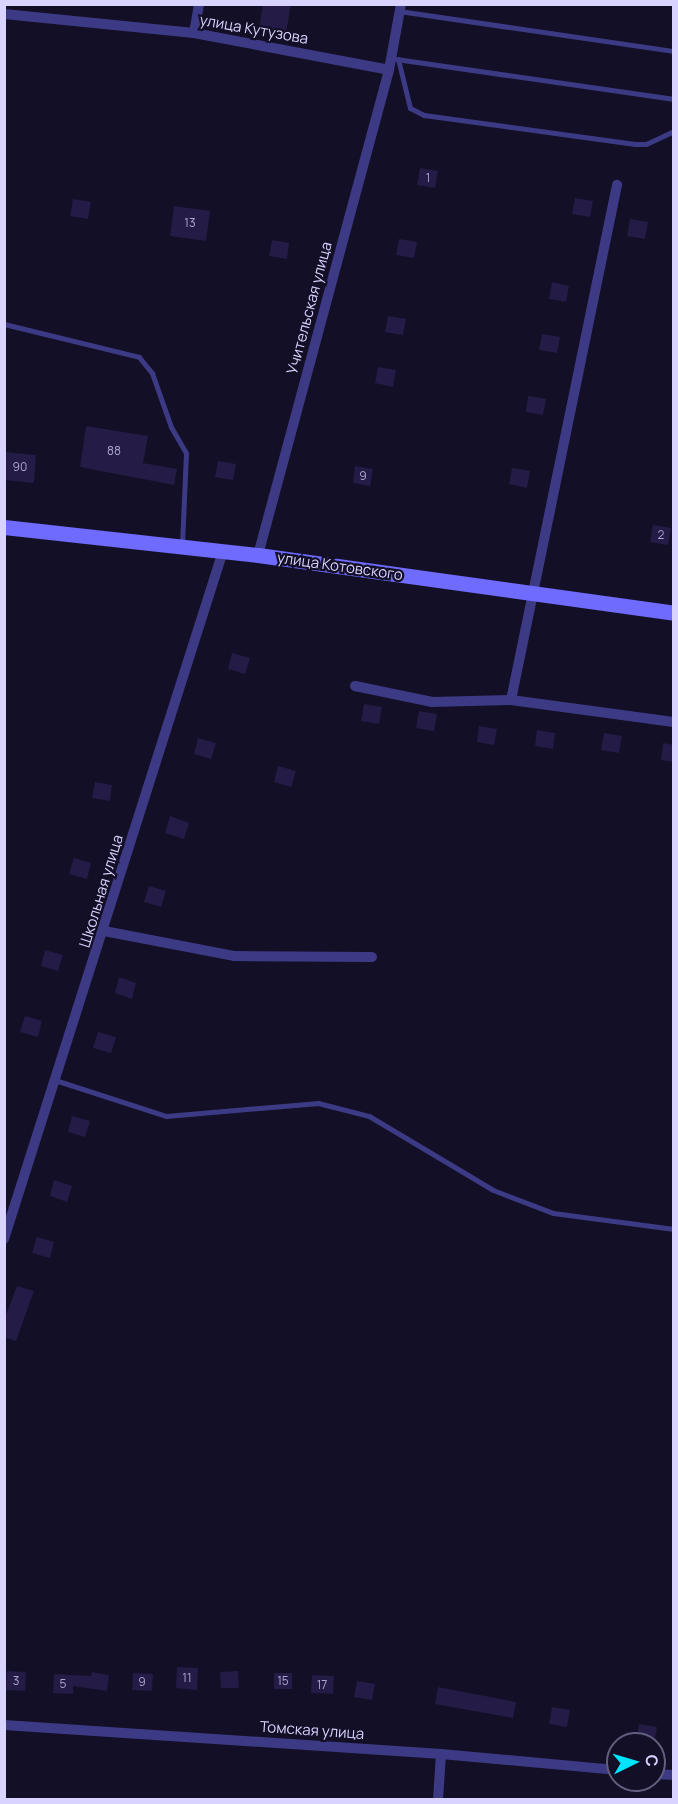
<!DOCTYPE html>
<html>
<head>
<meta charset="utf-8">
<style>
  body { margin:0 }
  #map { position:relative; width:678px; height:1804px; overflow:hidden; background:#130f26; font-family:Manrope,sans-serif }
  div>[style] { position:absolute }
  .building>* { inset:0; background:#241b47 }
  .lane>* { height:5px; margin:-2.5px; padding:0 2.5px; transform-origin:2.5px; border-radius:2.5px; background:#3d3a85 }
  .street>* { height:10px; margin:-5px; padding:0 5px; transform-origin:5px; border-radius:5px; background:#3d3a85 }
  .secondary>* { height:15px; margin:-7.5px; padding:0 7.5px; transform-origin:7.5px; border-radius:7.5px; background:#6f6bff }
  span { translate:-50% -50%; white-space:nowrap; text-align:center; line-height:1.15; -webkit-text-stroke:4.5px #130f26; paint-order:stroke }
  .number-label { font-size:12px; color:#aca6d1 }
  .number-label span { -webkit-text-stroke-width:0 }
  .street-label { font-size:15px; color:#d9d4ff }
  .frame { position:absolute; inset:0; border:6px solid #d9d4ff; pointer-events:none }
  .north { position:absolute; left:606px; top:1732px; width:60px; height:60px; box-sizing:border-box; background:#130f26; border:2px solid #625e7d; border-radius:50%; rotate:85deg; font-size:16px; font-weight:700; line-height:24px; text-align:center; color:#d9d4ff }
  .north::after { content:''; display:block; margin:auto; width:21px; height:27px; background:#00e5ff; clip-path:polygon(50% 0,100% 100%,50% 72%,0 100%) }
</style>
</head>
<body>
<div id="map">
  <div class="building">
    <i style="clip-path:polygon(263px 4px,291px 4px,286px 33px,259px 28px)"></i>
    <i style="clip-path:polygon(420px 168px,438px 171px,435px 188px,417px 185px)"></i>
    <i style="clip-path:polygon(575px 198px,593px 201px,590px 217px,572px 214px)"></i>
    <i style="clip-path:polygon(73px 199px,91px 202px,88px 219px,70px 216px)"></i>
    <i style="clip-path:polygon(174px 206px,210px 211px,206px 241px,170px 236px)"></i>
    <i style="clip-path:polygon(630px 219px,648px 222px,645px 239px,627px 236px)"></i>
    <i style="clip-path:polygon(399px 239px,417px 242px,414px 258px,396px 255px)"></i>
    <i style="clip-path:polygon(272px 240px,289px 243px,287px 259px,269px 256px)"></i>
    <i style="clip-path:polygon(552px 282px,569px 286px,566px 302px,549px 299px)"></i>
    <i style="clip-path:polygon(388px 316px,406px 319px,403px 335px,385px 332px)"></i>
    <i style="clip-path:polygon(542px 334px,560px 337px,557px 353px,539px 350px)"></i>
    <i style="clip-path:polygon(378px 367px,396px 370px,393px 387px,375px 383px)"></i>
    <i style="clip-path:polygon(528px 396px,546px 399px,543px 415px,526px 412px)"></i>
    <i style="clip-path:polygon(86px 426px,148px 436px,143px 463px,177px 469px,174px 485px,80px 467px)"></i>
    <i style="clip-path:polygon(4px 452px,36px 455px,34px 483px,4px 480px)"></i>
    <i style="clip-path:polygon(218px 461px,236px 464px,233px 480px,215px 477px)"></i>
    <i style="clip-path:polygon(355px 466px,373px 469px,370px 486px,353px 483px)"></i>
    <i style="clip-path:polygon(512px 468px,530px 471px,527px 488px,509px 484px)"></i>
    <i style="clip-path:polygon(653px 525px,671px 528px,668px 545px,650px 542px)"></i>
    <i style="clip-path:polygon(232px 653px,250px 658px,245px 674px,228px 669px)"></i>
    <i style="clip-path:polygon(364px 704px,382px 707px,379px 724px,361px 721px)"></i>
    <i style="clip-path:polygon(419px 711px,437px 714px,434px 731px,416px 728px)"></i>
    <i style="clip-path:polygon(479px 726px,497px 729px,494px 745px,477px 742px)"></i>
    <i style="clip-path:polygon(537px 730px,555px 733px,553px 749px,535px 746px)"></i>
    <i style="clip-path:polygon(604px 733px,622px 736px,619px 753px,601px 750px)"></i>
    <i style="clip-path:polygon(198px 738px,216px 743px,211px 759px,194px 754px)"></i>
    <i style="clip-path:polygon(663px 743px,674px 745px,674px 762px,661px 760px)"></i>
    <i style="clip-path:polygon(278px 766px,296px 771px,291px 787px,274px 782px)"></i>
    <i style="clip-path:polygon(95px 782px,112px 785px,110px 801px,92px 798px)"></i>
    <i style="clip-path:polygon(170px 816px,189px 823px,184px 839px,165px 833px)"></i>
    <i style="clip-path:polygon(74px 858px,91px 863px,87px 879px,69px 874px)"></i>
    <i style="clip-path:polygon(149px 886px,166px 891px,161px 907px,144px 902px)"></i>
    <i style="clip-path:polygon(45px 950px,63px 955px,58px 971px,41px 966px)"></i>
    <i style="clip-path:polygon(119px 977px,136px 983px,132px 999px,115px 993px)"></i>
    <i style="clip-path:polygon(25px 1016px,42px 1021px,38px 1037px,20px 1032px)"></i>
    <i style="clip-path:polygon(98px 1032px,116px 1037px,111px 1053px,93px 1048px)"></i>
    <i style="clip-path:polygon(72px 1116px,90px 1121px,85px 1137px,68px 1132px)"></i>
    <i style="clip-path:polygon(54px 1180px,72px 1186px,67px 1202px,50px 1196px)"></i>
    <i style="clip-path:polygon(37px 1237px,54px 1242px,50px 1258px,32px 1253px)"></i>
    <i style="clip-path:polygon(17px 1286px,34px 1291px,16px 1341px,4px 1337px,4px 1320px)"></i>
    <i style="clip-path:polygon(177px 1667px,198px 1668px,197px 1690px,176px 1688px)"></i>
    <i style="clip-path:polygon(7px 1671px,26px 1672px,25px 1691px,6px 1690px)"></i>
    <i style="clip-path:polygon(238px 1671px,239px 1688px,221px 1688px,220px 1672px)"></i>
    <i style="clip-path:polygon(92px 1672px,109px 1675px,107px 1691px,73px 1686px,73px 1694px,53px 1693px,54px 1674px,91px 1676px)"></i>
    <i style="clip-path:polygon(133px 1673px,153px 1674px,152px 1691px,132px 1690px)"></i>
    <i style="clip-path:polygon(274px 1673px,292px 1673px,292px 1689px,274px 1689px)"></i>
    <i style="clip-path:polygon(312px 1675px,334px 1676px,333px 1694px,311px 1693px)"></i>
    <i style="clip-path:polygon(357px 1681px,375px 1684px,372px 1700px,354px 1697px)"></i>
    <i style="clip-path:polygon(438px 1687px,516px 1702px,513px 1718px,435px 1704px)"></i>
    <i style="clip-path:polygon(552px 1707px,570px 1710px,567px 1727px,549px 1724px)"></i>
    <i style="clip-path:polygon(639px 1724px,657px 1727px,654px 1744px,636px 1741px)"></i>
  </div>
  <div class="lane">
    <i style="left:399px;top:11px;width:278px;rotate:8.3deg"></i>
    <i style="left:396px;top:59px;width:281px;rotate:8.2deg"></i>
    <i style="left:398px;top:59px;width:50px;rotate:76.2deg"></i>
    <i style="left:410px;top:108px;width:16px;rotate:27deg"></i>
    <i style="left:424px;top:115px;width:213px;rotate:7.8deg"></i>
    <i style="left:635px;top:144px;width:11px"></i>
    <i style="left:646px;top:144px;width:31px;rotate:-25deg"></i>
    <i style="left:4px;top:324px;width:139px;rotate:13.7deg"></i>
    <i style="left:139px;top:357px;width:21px;rotate:51deg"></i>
    <i style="left:152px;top:373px;width:57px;rotate:70.6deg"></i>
    <i style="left:171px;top:427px;width:30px;rotate:60deg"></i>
    <i style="left:186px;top:453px;width:92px;rotate:92.5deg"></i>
    <i style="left:58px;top:1081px;width:114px;rotate:18deg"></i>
    <i style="left:166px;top:1116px;width:153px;rotate:-4.9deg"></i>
    <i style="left:318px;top:1103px;width:53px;rotate:14.3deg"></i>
    <i style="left:369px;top:1116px;width:144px;rotate:30.8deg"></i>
    <i style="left:493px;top:1190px;width:64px;rotate:21deg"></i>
    <i style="left:553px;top:1213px;width:122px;rotate:7.5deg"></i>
  </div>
  <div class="street">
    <i style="left:4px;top:14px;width:191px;rotate:5.7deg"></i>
    <i style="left:194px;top:33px;width:198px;rotate:10.7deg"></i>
    <i style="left:194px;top:33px;width:29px;rotate:-80deg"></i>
    <i style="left:258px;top:555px;width:502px;rotate:-74.88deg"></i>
    <i style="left:389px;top:70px;width:67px;rotate:-79.7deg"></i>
    <i style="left:355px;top:686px;width:79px;rotate:11.7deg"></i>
    <i style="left:432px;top:702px;width:79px;rotate:-1.5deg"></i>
    <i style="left:511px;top:700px;width:164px;rotate:7.7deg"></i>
    <i style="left:511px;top:700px;width:526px;rotate:-78.37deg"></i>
    <i style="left:104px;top:931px;width:132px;rotate:10.9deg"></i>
    <i style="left:234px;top:956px;width:138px;rotate:0.4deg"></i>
    <i style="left:4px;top:1239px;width:722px;rotate:-72.34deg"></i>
    <i style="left:4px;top:1725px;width:438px;rotate:3.8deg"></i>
    <i style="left:441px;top:1754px;width:178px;rotate:5.2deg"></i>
    <i style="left:654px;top:1774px;width:20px;rotate:3deg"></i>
    <i style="left:438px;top:1800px;width:46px;rotate:-86.3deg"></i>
  </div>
  <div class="secondary">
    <i style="left:4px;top:527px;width:256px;rotate:6.3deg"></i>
    <i style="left:258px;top:555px;width:420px;rotate:7.9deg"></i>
  </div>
  <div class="number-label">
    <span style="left:428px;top:178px">1</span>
    <span style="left:190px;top:223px">13</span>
    <span style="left:114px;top:451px">88</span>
    <span style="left:20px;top:467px">90</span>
    <span style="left:363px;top:476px">9</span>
    <span style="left:661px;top:535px">2</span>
    <span style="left:187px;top:1678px">11</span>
    <span style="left:16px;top:1681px">3</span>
    <span style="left:283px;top:1681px">15</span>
    <span style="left:142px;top:1682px">9</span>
    <span style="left:63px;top:1684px">5</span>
    <span style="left:322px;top:1685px">17</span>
  </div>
  <div class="street-label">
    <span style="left:254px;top:29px;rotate:10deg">улица Кутузова</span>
    <span style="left:309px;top:308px;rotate:-75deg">Учительская улица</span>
    <span style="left:340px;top:566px;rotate:8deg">улица Котовского</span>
    <span style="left:101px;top:891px;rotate:-73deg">Школьная улица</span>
    <span style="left:312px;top:1730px;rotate:4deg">Томская улица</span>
  </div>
  <div class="frame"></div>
  <div class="north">С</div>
</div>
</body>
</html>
